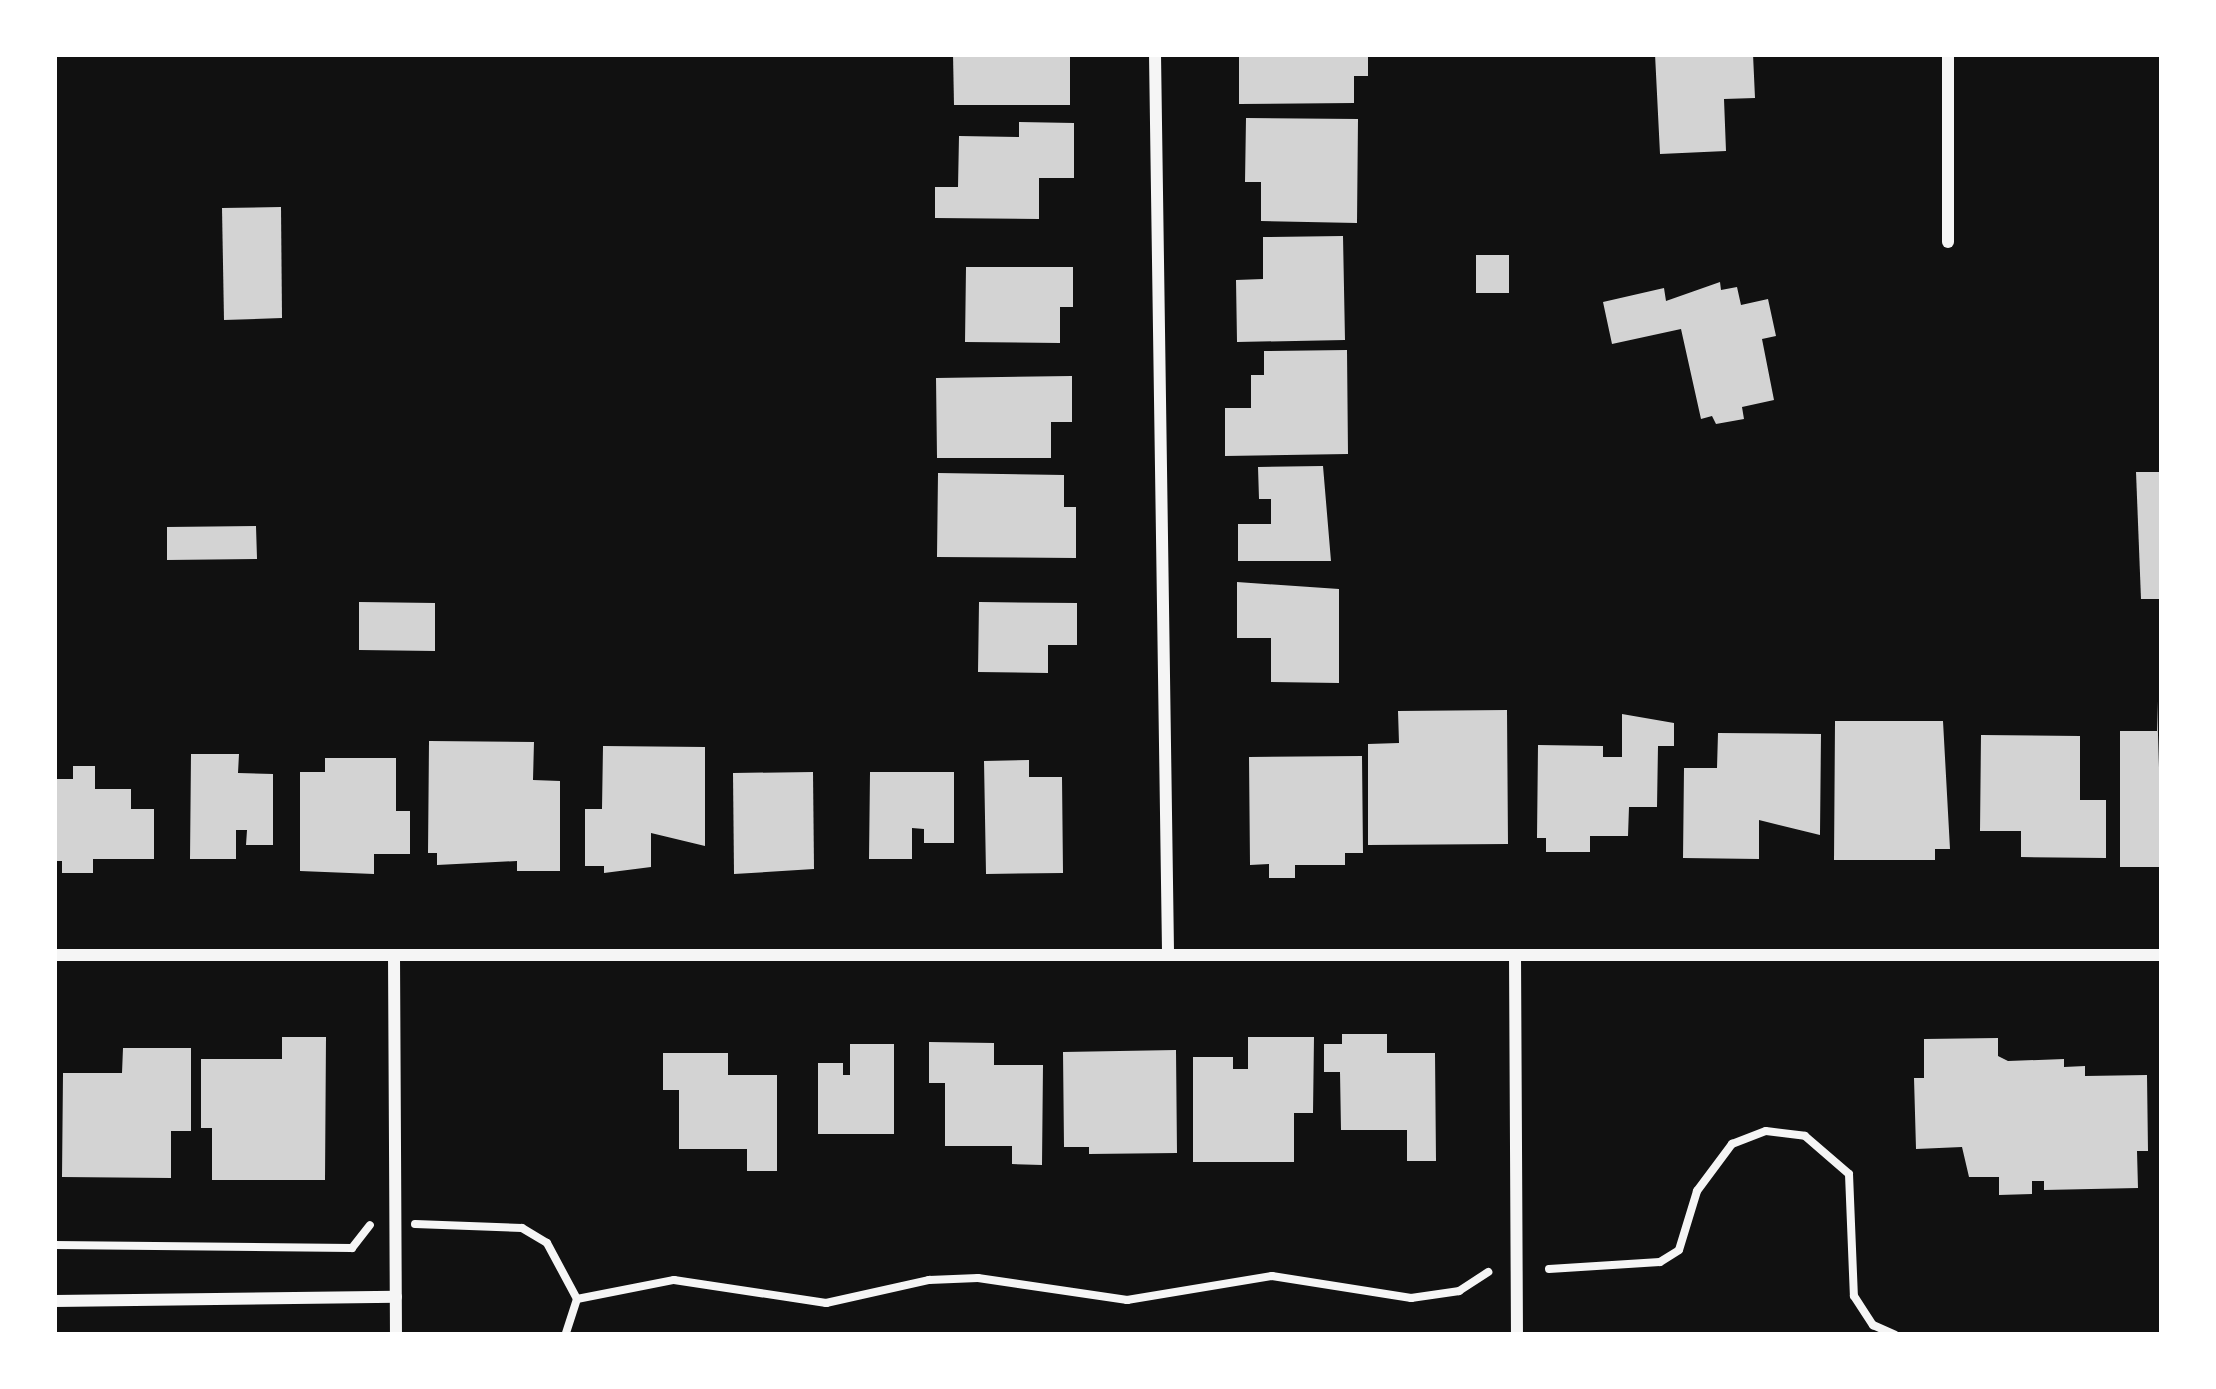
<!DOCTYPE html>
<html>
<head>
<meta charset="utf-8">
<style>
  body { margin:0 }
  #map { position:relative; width:2216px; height:1389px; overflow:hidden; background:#111; font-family:Quicksand,sans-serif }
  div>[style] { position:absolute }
  .building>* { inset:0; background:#d3d3d3 }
  .path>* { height:8px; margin:-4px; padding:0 4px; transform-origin:4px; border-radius:4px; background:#f5f5f5 }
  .minor>* { height:12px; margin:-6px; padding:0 6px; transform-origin:6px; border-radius:6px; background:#f5f5f5 }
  span { translate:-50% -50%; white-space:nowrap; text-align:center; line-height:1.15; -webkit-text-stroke:9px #fff; paint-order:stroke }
  .frame { position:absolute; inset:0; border:57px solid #fff; pointer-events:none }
</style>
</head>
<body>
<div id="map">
  <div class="building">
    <i style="clip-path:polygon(953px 54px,1070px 54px,1070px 105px,954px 105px)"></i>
    <i style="clip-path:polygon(1239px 54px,1368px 54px,1368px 76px,1354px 76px,1354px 103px,1239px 104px)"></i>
    <i style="clip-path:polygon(1655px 54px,1753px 54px,1755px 98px,1724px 99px,1726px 151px,1660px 154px)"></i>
    <i style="clip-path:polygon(1246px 118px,1358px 119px,1357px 223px,1261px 221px,1261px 182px,1245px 182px)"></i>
    <i style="clip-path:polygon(1019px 122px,1074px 123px,1074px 178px,1039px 178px,1039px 219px,935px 218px,935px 187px,958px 187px,959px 136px,1019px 137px)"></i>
    <i style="clip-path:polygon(281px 207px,282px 318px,224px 320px,222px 208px)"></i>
    <i style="clip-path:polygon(1343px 236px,1345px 340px,1237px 342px,1236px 280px,1263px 279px,1263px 237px)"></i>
    <i style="clip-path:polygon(1476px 255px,1509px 255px,1509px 293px,1476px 293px)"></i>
    <i style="clip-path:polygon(966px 267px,1073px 267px,1073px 307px,1060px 307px,1060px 343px,965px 342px)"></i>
    <i style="clip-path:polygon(1720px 282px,1721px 290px,1737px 287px,1741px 305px,1768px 299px,1776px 336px,1762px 339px,1774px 400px,1742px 407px,1744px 419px,1716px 424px,1712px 416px,1701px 419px,1681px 329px,1612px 344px,1603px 302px,1664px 288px,1666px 301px)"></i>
    <i style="clip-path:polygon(1347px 350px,1348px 454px,1225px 456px,1225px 408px,1251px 408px,1251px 375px,1264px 375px,1264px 351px)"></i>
    <i style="clip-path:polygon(1072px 376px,1072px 422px,1051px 422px,1051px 458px,937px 458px,936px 378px)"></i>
    <i style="clip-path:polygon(1323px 466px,1331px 561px,1238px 561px,1238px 524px,1271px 524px,1271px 499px,1259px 499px,1258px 467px)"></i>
    <i style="clip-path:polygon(2136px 472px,2162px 472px,2162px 599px,2141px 599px)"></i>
    <i style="clip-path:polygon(938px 473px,1064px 475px,1064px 507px,1076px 507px,1076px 558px,937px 557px)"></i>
    <i style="clip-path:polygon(256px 526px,257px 559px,167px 560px,167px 527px)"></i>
    <i style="clip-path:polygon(1237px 582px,1339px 589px,1339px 683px,1271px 682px,1271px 638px,1237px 638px)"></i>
    <i style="clip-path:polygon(359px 602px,435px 603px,435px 651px,359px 650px)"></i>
    <i style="clip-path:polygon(979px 602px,1077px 603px,1077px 645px,1048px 645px,1048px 673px,978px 672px)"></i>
    <i style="clip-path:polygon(2157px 701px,2162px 867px,2120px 867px,2120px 731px,2157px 731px)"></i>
    <i style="clip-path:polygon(1507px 710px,1508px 844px,1368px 845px,1368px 744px,1399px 743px,1398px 711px)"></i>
    <i style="clip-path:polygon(1622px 714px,1674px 723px,1674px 746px,1658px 746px,1657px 807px,1629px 807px,1628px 836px,1590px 836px,1590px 852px,1546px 852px,1546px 838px,1537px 838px,1538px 745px,1603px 746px,1603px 757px,1622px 757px)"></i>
    <i style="clip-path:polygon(1835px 721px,1943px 721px,1950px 849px,1935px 849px,1935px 860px,1834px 860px)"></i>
    <i style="clip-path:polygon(1718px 733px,1821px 734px,1820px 835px,1759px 820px,1759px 859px,1683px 858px,1684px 768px,1717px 768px)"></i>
    <i style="clip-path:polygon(1981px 735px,2080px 736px,2080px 800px,2106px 800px,2106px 858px,2021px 857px,2021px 831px,1980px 831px)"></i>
    <i style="clip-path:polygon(429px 741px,534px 742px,533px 780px,560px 781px,560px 871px,517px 871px,517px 861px,437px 865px,437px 853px,428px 853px)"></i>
    <i style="clip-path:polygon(603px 746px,705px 747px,705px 846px,651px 833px,651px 867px,604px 873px,604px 866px,585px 866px,585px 809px,602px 809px)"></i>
    <i style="clip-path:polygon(191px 754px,239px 754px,238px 773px,273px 774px,273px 845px,246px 845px,247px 830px,236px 830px,236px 859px,190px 859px)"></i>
    <i style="clip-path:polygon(1362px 756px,1363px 853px,1345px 853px,1345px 865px,1295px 865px,1295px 878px,1269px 878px,1269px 864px,1250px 865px,1249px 757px)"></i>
    <i style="clip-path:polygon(325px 758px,396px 758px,396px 811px,410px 811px,410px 854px,374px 854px,374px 874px,300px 871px,300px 772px,325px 772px)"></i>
    <i style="clip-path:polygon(1029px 760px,1029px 777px,1062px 777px,1063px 873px,986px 874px,984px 761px)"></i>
    <i style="clip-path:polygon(73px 766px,95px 766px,95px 789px,131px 789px,131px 809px,154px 809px,154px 859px,93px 859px,93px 873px,62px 873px,62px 861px,54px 861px,54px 779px,73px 779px)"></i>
    <i style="clip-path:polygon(813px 772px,814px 869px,734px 874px,733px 773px)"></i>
    <i style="clip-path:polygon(870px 772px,954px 772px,954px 843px,924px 843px,924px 829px,912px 828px,912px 859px,869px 859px)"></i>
    <i style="clip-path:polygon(1342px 1034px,1387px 1034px,1387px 1053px,1435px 1053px,1436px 1161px,1407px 1161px,1407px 1130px,1341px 1130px,1340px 1072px,1324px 1072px,1324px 1044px,1342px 1044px)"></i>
    <i style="clip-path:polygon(282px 1037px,326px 1037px,325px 1180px,212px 1180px,212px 1128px,201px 1128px,201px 1059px,282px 1059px)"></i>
    <i style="clip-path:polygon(1248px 1037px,1314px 1037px,1313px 1113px,1294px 1113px,1294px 1162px,1193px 1162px,1193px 1057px,1233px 1057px,1233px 1069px,1248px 1069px)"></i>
    <i style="clip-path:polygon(1998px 1038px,1998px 1056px,2008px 1061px,2064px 1059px,2064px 1067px,2085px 1066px,2085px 1076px,2147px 1075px,2148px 1151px,2137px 1151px,2138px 1188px,2044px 1190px,2044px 1181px,2032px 1181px,2032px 1194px,1999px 1195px,1999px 1177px,1969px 1177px,1962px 1147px,1916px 1149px,1914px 1078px,1924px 1078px,1924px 1039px)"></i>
    <i style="clip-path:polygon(929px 1042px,994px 1043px,994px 1065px,1043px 1065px,1042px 1165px,1012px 1164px,1012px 1146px,945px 1146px,945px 1083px,929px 1083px)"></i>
    <i style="clip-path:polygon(850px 1044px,894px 1044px,894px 1134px,818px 1134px,818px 1063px,843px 1063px,843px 1075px,850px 1075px)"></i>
    <i style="clip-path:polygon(123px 1048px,191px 1048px,191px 1131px,171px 1131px,171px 1178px,62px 1177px,63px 1073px,122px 1073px)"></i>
    <i style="clip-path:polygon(1176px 1050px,1177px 1153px,1089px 1154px,1089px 1147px,1064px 1147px,1063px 1052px)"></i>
    <i style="clip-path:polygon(663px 1053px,728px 1053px,728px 1075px,777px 1075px,777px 1171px,747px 1171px,747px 1149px,679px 1149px,679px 1090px,663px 1090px)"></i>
  </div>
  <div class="path">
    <i style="left:415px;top:1224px;width:107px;rotate:2.1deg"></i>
    <i style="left:522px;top:1228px;width:29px;rotate:31deg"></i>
    <i style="left:547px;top:1243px;width:64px;rotate:61.8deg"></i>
    <i style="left:577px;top:1299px;width:38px;rotate:108deg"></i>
    <i style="left:54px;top:1245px;width:298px;rotate:0.6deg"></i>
    <i style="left:352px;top:1248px;width:29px;rotate:-52deg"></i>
    <i style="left:1549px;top:1269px;width:111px;rotate:-3.6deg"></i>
    <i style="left:1660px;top:1262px;width:22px;rotate:-32deg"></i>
    <i style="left:1679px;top:1250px;width:62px;rotate:-73deg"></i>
    <i style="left:1697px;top:1191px;width:59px;rotate:-53.3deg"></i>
    <i style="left:1732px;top:1144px;width:36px;rotate:-21deg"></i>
    <i style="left:1766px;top:1131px;width:39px;rotate:7deg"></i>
    <i style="left:1805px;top:1136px;width:58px;rotate:40.8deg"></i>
    <i style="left:1849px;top:1174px;width:122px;rotate:87.7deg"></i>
    <i style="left:1854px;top:1296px;width:35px;rotate:57deg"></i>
    <i style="left:1873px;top:1325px;width:24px;rotate:24deg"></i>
    <i style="left:577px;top:1299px;width:99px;rotate:-11.1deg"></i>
    <i style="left:674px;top:1280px;width:154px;rotate:8.6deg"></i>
    <i style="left:826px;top:1303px;width:106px;rotate:-12.6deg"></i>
    <i style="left:929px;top:1280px;width:49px;rotate:-2.3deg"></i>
    <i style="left:978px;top:1278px;width:151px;rotate:8.4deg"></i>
    <i style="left:1127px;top:1300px;width:147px;rotate:-9.4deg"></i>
    <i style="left:1272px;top:1276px;width:141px;rotate:9deg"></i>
    <i style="left:1411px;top:1298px;width:49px;rotate:-8.3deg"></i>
    <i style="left:1459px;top:1291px;width:35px;rotate:-33deg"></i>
  </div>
  <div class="minor">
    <i style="left:1155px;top:54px;width:901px;rotate:89.17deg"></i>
    <i style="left:1948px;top:54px;width:188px;rotate:90deg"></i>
    <i style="left:54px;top:955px;width:2108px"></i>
    <i style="left:394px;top:955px;width:380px;rotate:89.7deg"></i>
    <i style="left:1515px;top:955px;width:380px;rotate:89.7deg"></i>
    <i style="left:54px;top:1301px;width:342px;rotate:-0.7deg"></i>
  </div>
  <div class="frame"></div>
</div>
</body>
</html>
